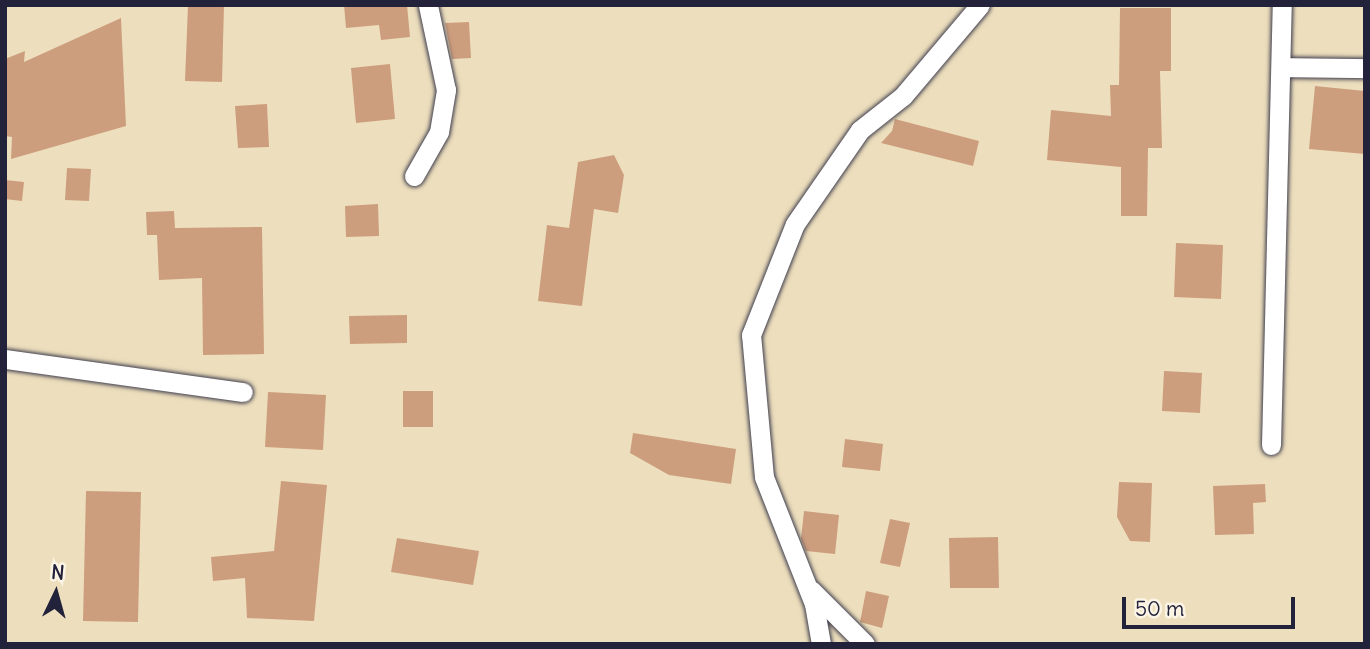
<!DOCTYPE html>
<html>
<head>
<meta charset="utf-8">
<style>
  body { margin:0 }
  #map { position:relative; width:1370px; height:649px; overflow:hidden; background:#eddfbd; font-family:Delius,sans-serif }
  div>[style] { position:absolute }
  .building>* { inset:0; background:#cd9e7e }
  .roads { filter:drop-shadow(0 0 2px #403e4e) drop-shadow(0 0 2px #403e4e) }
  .minor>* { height:19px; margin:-9.5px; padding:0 9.5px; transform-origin:9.5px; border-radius:9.5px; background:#fff }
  span { translate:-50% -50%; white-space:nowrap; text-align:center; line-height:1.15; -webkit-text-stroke:5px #fcf5e5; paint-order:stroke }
  .frame { position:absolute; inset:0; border:7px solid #22223b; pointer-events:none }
  .north { position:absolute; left:21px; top:558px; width:70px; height:70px; -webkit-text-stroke:5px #fcf5e5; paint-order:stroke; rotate:5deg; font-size:19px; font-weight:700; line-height:28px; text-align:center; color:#22223b }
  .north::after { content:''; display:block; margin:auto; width:24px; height:32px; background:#22223b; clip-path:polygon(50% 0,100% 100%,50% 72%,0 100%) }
  .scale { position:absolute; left:1122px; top:597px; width:173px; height:32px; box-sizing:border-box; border:4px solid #22223b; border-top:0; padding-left:9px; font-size:21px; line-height:24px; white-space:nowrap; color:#22223b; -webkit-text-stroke:5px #fcf5e5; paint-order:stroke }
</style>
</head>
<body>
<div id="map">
  <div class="building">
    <i style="clip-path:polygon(188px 5px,224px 5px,222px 82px,185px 81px)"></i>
    <i style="clip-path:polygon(344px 5px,407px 5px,410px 37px,381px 40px,379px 25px,346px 28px)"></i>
    <i style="clip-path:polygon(1120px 8px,1171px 8px,1171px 71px,1160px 71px,1162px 148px,1148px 148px,1147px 216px,1121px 216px,1121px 167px,1047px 160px,1051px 110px,1111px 116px,1110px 85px,1119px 85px)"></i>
    <i style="clip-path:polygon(121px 18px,126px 126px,11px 159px,12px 137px,5px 136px,5px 59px,25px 51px,24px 62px)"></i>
    <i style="clip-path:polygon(469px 22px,471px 58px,452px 59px,445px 23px)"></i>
    <i style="clip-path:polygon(390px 64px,395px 119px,356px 123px,351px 68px)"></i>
    <i style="clip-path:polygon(1315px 86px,1365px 91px,1365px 154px,1309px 149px)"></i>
    <i style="clip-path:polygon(267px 104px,269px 147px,238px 148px,235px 106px)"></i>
    <i style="clip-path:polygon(895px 119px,979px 141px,973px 166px,881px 143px,892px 131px)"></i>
    <i style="clip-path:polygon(614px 155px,624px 175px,618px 213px,594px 209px,582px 306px,538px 301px,547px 225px,569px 228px,578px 162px)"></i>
    <i style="clip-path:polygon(67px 168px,91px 169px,89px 201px,65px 200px)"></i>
    <i style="clip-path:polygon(5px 180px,24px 182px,22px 201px,5px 199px)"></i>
    <i style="clip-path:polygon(378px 204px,379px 236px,346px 237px,345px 206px)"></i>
    <i style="clip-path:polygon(174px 211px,175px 228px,262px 227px,264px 354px,203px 355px,202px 278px,159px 280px,157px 235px,147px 235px,146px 212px)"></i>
    <i style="clip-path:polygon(1176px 243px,1223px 245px,1221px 299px,1174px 297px)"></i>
    <i style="clip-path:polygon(407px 315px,407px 343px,350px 344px,349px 316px)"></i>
    <i style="clip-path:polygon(1164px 371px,1202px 373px,1200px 413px,1162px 411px)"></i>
    <i style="clip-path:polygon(403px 391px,433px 391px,433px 427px,403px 427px)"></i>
    <i style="clip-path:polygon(268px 392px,326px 395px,323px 450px,265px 447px)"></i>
    <i style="clip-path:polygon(633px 433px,736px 449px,731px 484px,669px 475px,630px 453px)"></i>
    <i style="clip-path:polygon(845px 439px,883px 444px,880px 471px,842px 467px)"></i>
    <i style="clip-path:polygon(281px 481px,327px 485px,314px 621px,247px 618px,245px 578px,213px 581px,211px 557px,274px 551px)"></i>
    <i style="clip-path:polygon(1119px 482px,1152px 483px,1150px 542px,1130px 541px,1117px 517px)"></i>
    <i style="clip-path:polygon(1265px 484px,1266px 502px,1253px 503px,1254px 534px,1215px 535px,1213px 486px)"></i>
    <i style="clip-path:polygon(86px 491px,141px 492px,138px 622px,83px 621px)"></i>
    <i style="clip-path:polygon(804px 511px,839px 515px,835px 554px,806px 551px,801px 539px)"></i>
    <i style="clip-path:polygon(890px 519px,910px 523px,900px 567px,880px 563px)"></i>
    <i style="clip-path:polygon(998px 537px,999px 588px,950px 588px,949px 538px)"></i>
    <i style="clip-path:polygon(397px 538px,479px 551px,473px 585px,391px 572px)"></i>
    <i style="clip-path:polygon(866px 591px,889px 596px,882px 628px,860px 622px)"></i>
  </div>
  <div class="roads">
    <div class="minor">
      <i style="left:1281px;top:67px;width:84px;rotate:0.7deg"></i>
      <i style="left:414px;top:176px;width:51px;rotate:-60.4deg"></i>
      <i style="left:439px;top:132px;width:43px;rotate:-80.5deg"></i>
      <i style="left:446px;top:90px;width:87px;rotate:-102deg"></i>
      <i style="left:5px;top:359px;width:240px;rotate:7.9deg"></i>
      <i style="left:1271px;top:445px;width:440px;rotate:-88.6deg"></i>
      <i style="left:811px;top:590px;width:76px;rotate:45deg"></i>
      <i style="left:821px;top:644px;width:41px;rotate:-99.9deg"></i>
      <i style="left:814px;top:604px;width:136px;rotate:-111.5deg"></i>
      <i style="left:764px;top:477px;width:143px;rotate:-95.2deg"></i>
      <i style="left:751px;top:335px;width:119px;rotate:-68.4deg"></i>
      <i style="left:795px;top:224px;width:114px;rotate:-55.3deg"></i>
      <i style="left:860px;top:130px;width:55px;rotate:-38.3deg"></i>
      <i style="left:903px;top:96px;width:119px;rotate:-49.8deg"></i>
    </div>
  </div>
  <div class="frame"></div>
  <div class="north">N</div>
  <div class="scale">50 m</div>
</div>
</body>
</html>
